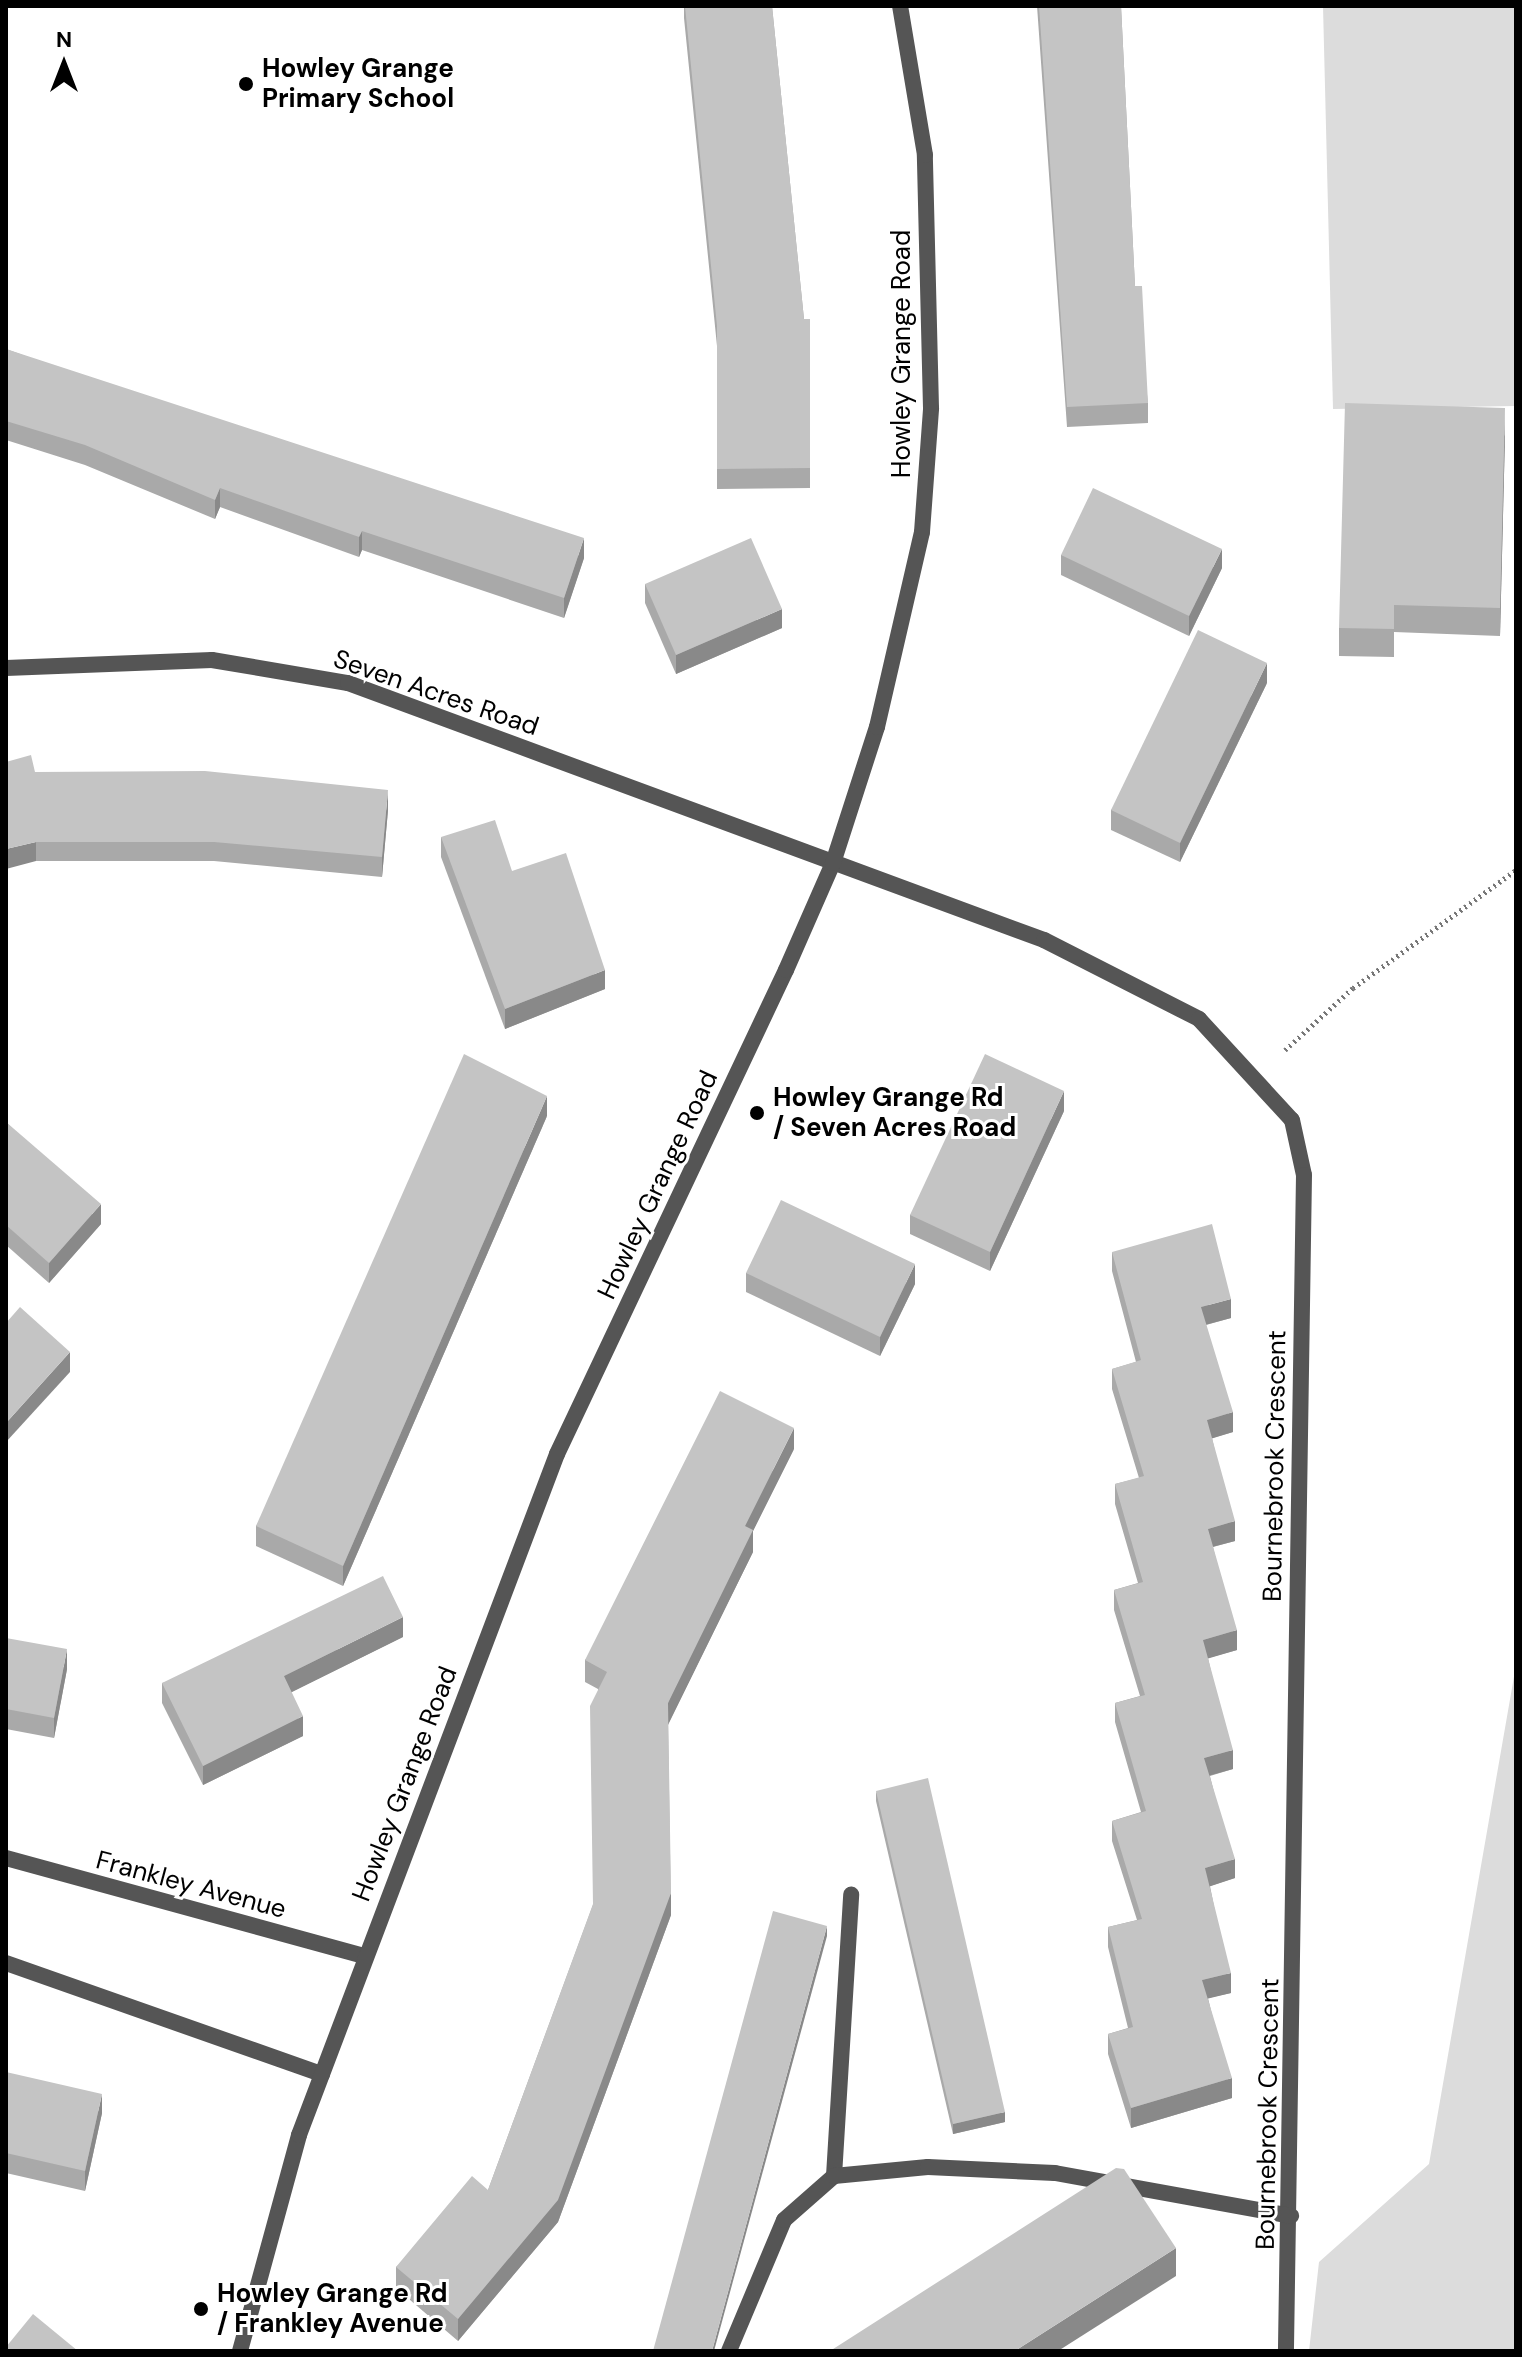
<!DOCTYPE html>
<html>
<head>
<meta charset="utf-8">
<style>
  body { margin:0 }
  #map { position:relative; width:1522px; height:2357px; overflow:hidden; background:#fff; font-family:"DM Sans",sans-serif }
  div>[style] { position:absolute }
  .green>* { inset:0; background:#dcdcdc }
  .path>* { height:5px; margin-top:-2.5px; transform-origin:0; background:repeating-linear-gradient(90deg,#777 0 2px,transparent 0 6px) }
  .minor>* { height:16px; margin:-8px; padding:0 8px; transform-origin:8px; border-radius:8px; background:#555 }
  .tertiary>* { height:16px; margin:-8px; padding:0 8px; transform-origin:8px; border-radius:8px; background:#555 }
  .wall>* { inset:0; background:#a9a9a9 }
  .shaded-wall>* { inset:0; background:#898989 }
  .building>* { inset:0; background:#c4c4c4 }
  .dots>* { width:22px; height:22px; translate:-50% -50%; box-sizing:border-box; border:4px solid #fff; border-radius:50% }
  span { translate:-50% -50%; white-space:nowrap; text-align:center; line-height:1.15; -webkit-text-stroke:6px #fff; paint-order:stroke }
  .poi-label { font-size:26px; color:#000; font-weight:700 }
  .left { translate:0 -50%; text-align:left }
  .street-label { font-size:26px; color:#000 }
  .frame { position:absolute; inset:0; border:8px solid #000; pointer-events:none }
  .north { position:absolute; left:24px; top:24px; width:80px; height:80px; -webkit-text-stroke:6px #fff; paint-order:stroke; rotate:0deg; font-size:22px; font-weight:700; line-height:32px; text-align:center; color:#000 }
  .north::after { content:''; display:block; margin:auto; width:28px; height:36px; background:#000; clip-path:polygon(50% 0,100% 100%,50% 72%,0 100%) }
</style>
</head>
<body>
<div id="map">
  <div class="green">
    <i style="clip-path:polygon(1323px 6px,1516px 6px,1516px 406px,1333px 409px)"></i>
    <i style="clip-path:polygon(1516px 1665px,1516px 2351px,1309px 2351px,1319px 2262px,1429px 2164px)"></i>
  </div>
  <div class="path">
    <i style="left:1285px;top:1050px;width:92px;rotate:-42.4deg"></i>
    <i style="left:1353px;top:988px;width:201px;rotate:-35.9deg"></i>
  </div>
  <div class="minor">
    <i style="left:6px;top:668px;width:206px;rotate:-2.2deg"></i>
    <i style="left:212px;top:660px;width:138px;rotate:9.6deg"></i>
    <i style="left:348px;top:683px;width:742px;rotate:20.27deg"></i>
    <i style="left:1044px;top:940px;width:174px;rotate:27deg"></i>
    <i style="left:1199px;top:1019px;width:137px;rotate:47.4deg"></i>
    <i style="left:1292px;top:1120px;width:56px;rotate:77.7deg"></i>
    <i style="left:1304px;top:1175px;width:1176px;rotate:90.88deg"></i>
    <i style="left:6px;top:1858px;width:372px;rotate:15.3deg"></i>
    <i style="left:6px;top:1963px;width:335px;rotate:19.4deg"></i>
    <i style="left:834px;top:2176px;width:282px;rotate:-86.5deg"></i>
    <i style="left:729px;top:2351px;width:142px;rotate:-67.2deg"></i>
    <i style="left:784px;top:2220px;width:67px;rotate:-41.3deg"></i>
    <i style="left:834px;top:2176px;width:94px;rotate:-5.5deg"></i>
    <i style="left:928px;top:2167px;width:127px;rotate:2.7deg"></i>
    <i style="left:1055px;top:2173px;width:240px;rotate:10.3deg"></i>
  </div>
  <div class="tertiary">
    <i style="left:240px;top:2351px;width:224px;rotate:-74.7deg"></i>
    <i style="left:299px;top:2135px;width:728px;rotate:-69.25deg"></i>
    <i style="left:557px;top:1454px;width:535px;rotate:-64.68deg"></i>
    <i style="left:786px;top:970px;width:117px;rotate:-66.3deg"></i>
    <i style="left:833px;top:863px;width:143px;rotate:-72.1deg"></i>
    <i style="left:877px;top:727px;width:200px;rotate:-77deg"></i>
    <i style="left:922px;top:532px;width:124px;rotate:-85.8deg"></i>
    <i style="left:931px;top:408px;width:253px;rotate:-91.4deg"></i>
    <i style="left:925px;top:155px;width:151px;rotate:-99.5deg"></i>
  </div>
  <div class="wall">
    <i style="clip-path:polygon(684px 6px,772px 6px,804px 319px,810px 319px,810px 488px,717px 489px,717px 346px,684px 18px)"></i>
    <i style="clip-path:polygon(1037px 6px,1121px 6px,1135px 286px,1148px 403px,1148px 423px,1067px 427px)"></i>
    <i style="clip-path:polygon(6px 349px,584px 558px,564px 618px,362px 550px,359px 557px,220px 507px,215px 519px,85px 465px,6px 440px)"></i>
    <i style="clip-path:polygon(1505px 435px,1500px 636px,1394px 632px,1394px 657px,1339px 656px,1339px 628px)"></i>
    <i style="clip-path:polygon(1061px 555px,1222px 568px,1189px 636px,1061px 575px)"></i>
    <i style="clip-path:polygon(645px 584px,782px 628px,676px 674px,645px 603px)"></i>
    <i style="clip-path:polygon(1267px 683px,1180px 862px,1111px 830px,1111px 810px)"></i>
    <i style="clip-path:polygon(35px 772px,388px 810px,382px 877px,214px 861px,36px 861px)"></i>
    <i style="clip-path:polygon(441px 837px,512px 871px,605px 989px,505px 1029px,441px 857px)"></i>
    <i style="clip-path:polygon(1064px 1111px,990px 1271px,910px 1234px,910px 1215px)"></i>
    <i style="clip-path:polygon(547px 1116px,343px 1586px,256px 1546px,256px 1526px)"></i>
    <i style="clip-path:polygon(6px 1122px,101px 1224px,49px 1283px,6px 1245px)"></i>
    <i style="clip-path:polygon(1112px 1252px,1231px 1318px,1206px 1325px,1233px 1432px,1212px 1438px,1235px 1541px,1213px 1547px,1237px 1650px,1208px 1658px,1233px 1769px,1210px 1776px,1235px 1878px,1210px 1886px,1231px 1993px,1208px 1998px,1232px 2098px,1131px 2128px,1108px 2054px,1108px 2034px,1128px 2028px,1108px 1947px,1108px 1927px,1137px 1920px,1112px 1841px,1112px 1821px,1141px 1812px,1115px 1722px,1115px 1703px,1140px 1696px,1114px 1610px,1114px 1590px,1138px 1583px,1115px 1504px,1115px 1484px,1139px 1478px,1112px 1389px,1112px 1369px,1136px 1362px,1112px 1271px)"></i>
    <i style="clip-path:polygon(746px 1273px,915px 1284px,880px 1356px,746px 1292px)"></i>
    <i style="clip-path:polygon(794px 1449px,753px 1531px,753px 1552px,668px 1724px,671px 1915px,558px 2222px,458px 2341px,396px 2288px,396px 2267px,488px 2190px,593px 1905px,598px 1689px,585px 1682px,585px 1660px)"></i>
    <i style="clip-path:polygon(403px 1637px,291px 1692px,303px 1736px,203px 1785px,162px 1703px,162px 1683px)"></i>
    <i style="clip-path:polygon(6px 1638px,67px 1669px,54px 1738px,6px 1729px)"></i>
    <i style="clip-path:polygon(876px 1791px,1005px 2122px,953px 2134px,876px 1801px)"></i>
    <i style="clip-path:polygon(6px 2072px,102px 2113px,85px 2191px,6px 2173px)"></i>
  </div>
  <div class="shaded-wall">
    <i style="clip-path:polygon(1505px 408px,1505px 435px,1500px 636px,1500px 608px)"></i>
    <i style="clip-path:polygon(220px 488px,220px 507px,215px 519px,215px 500px)"></i>
    <i style="clip-path:polygon(362px 531px,362px 550px,359px 557px,359px 537px)"></i>
    <i style="clip-path:polygon(584px 538px,584px 558px,564px 618px,564px 598px)"></i>
    <i style="clip-path:polygon(1222px 549px,1222px 568px,1189px 636px,1189px 616px)"></i>
    <i style="clip-path:polygon(782px 609px,782px 628px,676px 674px,676px 655px)"></i>
    <i style="clip-path:polygon(1267px 663px,1267px 683px,1180px 862px,1180px 843px)"></i>
    <i style="clip-path:polygon(388px 790px,388px 810px,382px 877px,382px 857px)"></i>
    <i style="clip-path:polygon(36px 842px,36px 861px,6px 869px,6px 849px)"></i>
    <i style="clip-path:polygon(605px 970px,605px 989px,505px 1029px,505px 1009px)"></i>
    <i style="clip-path:polygon(1064px 1091px,1064px 1111px,990px 1271px,990px 1252px)"></i>
    <i style="clip-path:polygon(547px 1096px,547px 1116px,343px 1586px,343px 1566px)"></i>
    <i style="clip-path:polygon(101px 1204px,101px 1224px,49px 1283px,49px 1263px)"></i>
    <i style="clip-path:polygon(915px 1264px,915px 1284px,880px 1356px,880px 1337px)"></i>
    <i style="clip-path:polygon(1231px 1299px,1231px 1318px,1201px 1326px,1201px 1307px)"></i>
    <i style="clip-path:polygon(70px 1352px,70px 1372px,6px 1442px,6px 1423px)"></i>
    <i style="clip-path:polygon(1233px 1412px,1233px 1432px,1207px 1440px,1207px 1420px)"></i>
    <i style="clip-path:polygon(794px 1428px,794px 1449px,753px 1531px,753px 1552px,668px 1725px,668px 1703px,745px 1526px)"></i>
    <i style="clip-path:polygon(1235px 1521px,1235px 1541px,1208px 1548px,1208px 1529px)"></i>
    <i style="clip-path:polygon(403px 1617px,403px 1637px,284px 1696px,284px 1676px)"></i>
    <i style="clip-path:polygon(1237px 1630px,1237px 1650px,1203px 1660px,1203px 1640px)"></i>
    <i style="clip-path:polygon(67px 1649px,67px 1669px,54px 1738px,54px 1718px)"></i>
    <i style="clip-path:polygon(303px 1716px,303px 1736px,203px 1785px,203px 1766px)"></i>
    <i style="clip-path:polygon(1233px 1750px,1233px 1769px,1204px 1777px,1204px 1758px)"></i>
    <i style="clip-path:polygon(1235px 1859px,1235px 1878px,1205px 1888px,1205px 1868px)"></i>
    <i style="clip-path:polygon(671px 1893px,671px 1915px,558px 2222px,458px 2341px,458px 2319px)"></i>
    <i style="clip-path:polygon(827px 1926px,827px 1936px,714px 2351px,712px 2351px)"></i>
    <i style="clip-path:polygon(1231px 1973px,1231px 1993px,1202px 2000px,1202px 1980px)"></i>
    <i style="clip-path:polygon(1232px 2078px,1232px 2098px,1131px 2128px,1131px 2108px)"></i>
    <i style="clip-path:polygon(102px 2094px,102px 2113px,85px 2191px,85px 2171px)"></i>
    <i style="clip-path:polygon(1005px 2112px,1005px 2122px,953px 2134px,953px 2124px)"></i>
    <i style="clip-path:polygon(1176px 2248px,1176px 2276px,1058px 2351px,1015px 2351px)"></i>
  </div>
  <div class="building">
    <i style="clip-path:polygon(685px 6px,772px 6px,804px 319px,810px 319px,810px 468px,717px 469px,717px 326px)"></i>
    <i style="clip-path:polygon(1039px 6px,1121px 6px,1135px 286px,1142px 286px,1148px 403px,1067px 407px)"></i>
    <i style="clip-path:polygon(6px 349px,584px 538px,564px 598px,362px 531px,359px 537px,220px 488px,215px 500px,85px 445px,6px 421px)"></i>
    <i style="clip-path:polygon(1345px 403px,1505px 408px,1500px 608px,1394px 605px,1394px 629px,1339px 628px)"></i>
    <i style="clip-path:polygon(1093px 488px,1222px 549px,1189px 616px,1061px 555px)"></i>
    <i style="clip-path:polygon(751px 538px,782px 609px,676px 655px,645px 584px)"></i>
    <i style="clip-path:polygon(1198px 630px,1267px 663px,1180px 843px,1111px 810px)"></i>
    <i style="clip-path:polygon(31px 755px,35px 772px,205px 771px,388px 790px,382px 857px,214px 842px,36px 842px,6px 849px,6px 762px)"></i>
    <i style="clip-path:polygon(495px 820px,512px 871px,566px 853px,605px 970px,505px 1009px,441px 837px)"></i>
    <i style="clip-path:polygon(464px 1054px,547px 1096px,343px 1566px,256px 1526px)"></i>
    <i style="clip-path:polygon(985px 1054px,1064px 1091px,990px 1252px,910px 1215px)"></i>
    <i style="clip-path:polygon(6px 1122px,101px 1204px,49px 1263px,6px 1225px)"></i>
    <i style="clip-path:polygon(781px 1200px,915px 1264px,880px 1337px,746px 1273px)"></i>
    <i style="clip-path:polygon(1212px 1224px,1231px 1299px,1201px 1307px,1233px 1412px,1207px 1420px,1235px 1521px,1208px 1529px,1237px 1630px,1203px 1640px,1233px 1750px,1204px 1758px,1235px 1859px,1205px 1868px,1231px 1973px,1202px 1980px,1232px 2078px,1131px 2108px,1108px 2034px,1133px 2027px,1108px 1927px,1142px 1919px,1112px 1821px,1146px 1811px,1115px 1703px,1145px 1695px,1114px 1590px,1143px 1582px,1115px 1484px,1144px 1476px,1112px 1369px,1141px 1360px,1112px 1252px)"></i>
    <i style="clip-path:polygon(20px 1307px,70px 1352px,6px 1423px,6px 1323px)"></i>
    <i style="clip-path:polygon(720px 1391px,794px 1428px,745px 1526px,753px 1530px,668px 1703px,671px 1893px,558px 2200px,458px 2319px,396px 2267px,472px 2176px,488px 2190px,593px 1904px,590px 1706px,607px 1672px,585px 1660px)"></i>
    <i style="clip-path:polygon(383px 1576px,403px 1617px,284px 1676px,303px 1716px,203px 1766px,162px 1683px)"></i>
    <i style="clip-path:polygon(6px 1638px,67px 1649px,54px 1718px,6px 1709px)"></i>
    <i style="clip-path:polygon(928px 1778px,1005px 2112px,953px 2124px,876px 1791px)"></i>
    <i style="clip-path:polygon(773px 1911px,827px 1926px,712px 2351px,653px 2351px)"></i>
    <i style="clip-path:polygon(6px 2072px,102px 2094px,85px 2171px,6px 2153px)"></i>
    <i style="clip-path:polygon(1116px 2168px,1124px 2169px,1176px 2248px,1015px 2351px,830px 2351px)"></i>
    <i style="clip-path:polygon(33px 2314px,78px 2351px,6px 2351px,6px 2347px)"></i>
  </div>
  <div class="dots">
    <i style="left:246px;top:84px;background:#000"></i>
    <i style="left:757px;top:1113px;background:#000"></i>
    <i style="left:201px;top:2309px;background:#000"></i>
  </div>
  <div class="poi-label">
    <span class="left" style="left:262px;top:84px">Howley Grange<br>Primary School</span>
    <span class="left" style="left:773px;top:1113px">Howley Grange Rd<br>/ Seven Acres Road</span>
    <span class="left" style="left:217px;top:2309px">Howley Grange Rd<br>/ Frankley Avenue</span>
  </div>
  <div class="street-label">
    <span style="left:902px;top:354px;rotate:-90deg">Howley Grange Road</span>
    <span style="left:436px;top:693px;rotate:19deg">Seven Acres Road</span>
    <span style="left:658px;top:1185px;rotate:-65deg">Howley Grange Road</span>
    <span style="left:1275px;top:1466px;rotate:-89deg">Bournebrook Crescent</span>
    <span style="left:405px;top:1784px;rotate:-69deg">Howley Grange Road</span>
    <span style="left:191px;top:1885px;rotate:15deg">Frankley Avenue</span>
    <span style="left:1268px;top:2114px;rotate:-89deg">Bournebrook Crescent</span>
  </div>
  <div class="frame"></div>
  <div class="north">N</div>
</div>
</body>
</html>
